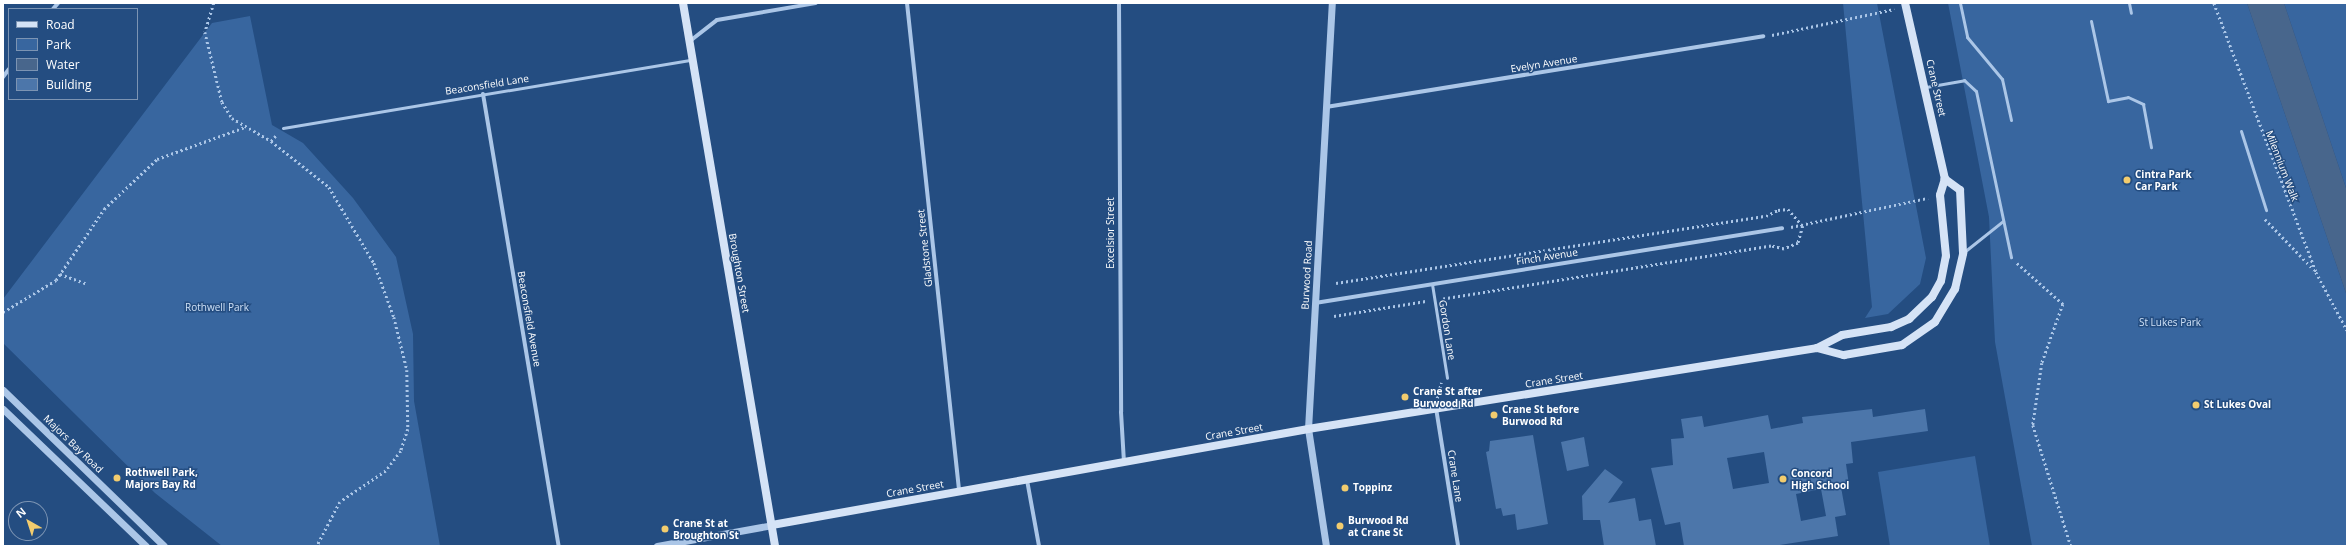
<!DOCTYPE html>
<html>
<head>
<meta charset="utf-8">
<style>
  body { margin:0 }
  #map { position:relative; width:2350px; height:549px; overflow:hidden; background:#244d81; font-family:"Open Sans",sans-serif }
  div>[style] { position:absolute }
  .green>* { inset:0; background:#38669f }
  .water>* { inset:0; background:#48668c }
  .building>* { inset:0; background:#4c76aa }
  .path>* { height:2.5px; margin-top:-1.25px; transform-origin:0; background:repeating-linear-gradient(90deg,#abc6e7 0 2px,transparent 0 5px) }
  .service>* { height:3px; margin:-1.5px; padding:0 1.5px; transform-origin:1.5px; border-radius:1.5px; background:#abc6e7 }
  .minor>* { height:4px; margin:-2px; padding:0 2px; transform-origin:2px; border-radius:2px; background:#abc6e7 }
  .tertiary>* { height:7px; margin:-3.5px; padding:0 3.5px; transform-origin:3.5px; border-radius:3.5px; background:#abc6e7 }
  .secondary>* { height:8px; margin:-4px; padding:0 4px; transform-origin:4px; border-radius:4px; background:#d5e3f6 }
  .dots>* { width:11px; height:11px; translate:-50% -50%; box-sizing:border-box; border:2px solid #244d81; border-radius:50% }
  span { translate:-50% -50%; white-space:nowrap; text-align:center; line-height:1.15; -webkit-text-stroke:3px #244d81; paint-order:stroke }
  .street-label { font-size:10px; color:#fff }
  .poi-label { font-size:10px; color:#fff; font-weight:700 }
  .left { translate:0 -50%; text-align:left }
  .park-label { font-size:10px; color:#cee0f6 }
  .frame { position:absolute; inset:0; border:4px solid #fff; pointer-events:none }
  .legend { position:absolute; left:8px; top:8px; width:130px; height:92px; box-sizing:border-box; background:#244d81; border:1px solid #7c94b3; margin:0; padding:5px 7px; list-style:none; font-size:12px; color:#fff }
  .legend li { display:flex; align-items:center; gap:8px; height:20px }
  .legend b { width:20px; border:1px solid #7c94b3 }
  .north { position:absolute; left:8px; top:501px; width:40px; height:40px; box-sizing:border-box; background:#244d81; border:1px solid #7c94b3; border-radius:50%; rotate:321deg; font-size:11px; font-weight:700; line-height:16px; text-align:center; color:#fff }
  .north::after { content:''; display:block; margin:auto; width:14px; height:18px; background:#f2cc6e; clip-path:polygon(50% 0,100% 100%,50% 72%,0 100%) }
</style>
</head>
<body>
<div id="map">
  <div class="green">
    <i style="clip-path:polygon(1843px 3px,1877px 3px,1926px 258px,1920px 284px,1888px 314px,1865px 318px,1872px 307px)"></i>
    <i style="clip-path:polygon(1948px 3px,2247px 3px,2347px 296px,2347px 546px,2032px 546px,1995px 342px,1989px 217px)"></i>
    <i style="clip-path:polygon(2284px 3px,2347px 3px,2347px 191px)"></i>
    <i style="clip-path:polygon(250px 16px,272px 125px,303px 143px,353px 198px,396px 257px,413px 334px,414px 401px,440px 546px,222px 546px,155px 493px,3px 343px,3px 299px,212px 23px)"></i>
    <i style="clip-path:polygon(1975px 456px,1990px 546px,1890px 546px,1878px 472px)"></i>
  </div>
  <div class="water">
    <i style="clip-path:polygon(2247px 3px,2284px 3px,2347px 191px,2347px 296px)"></i>
  </div>
  <div class="building">
    <i style="clip-path:polygon(evenodd,1872px 409px,1873px 417px,1925px 409px,1928px 431px,1851px 442px,1853px 463px,1846px 464px,1849px 485px,1841px 487px,1846px 515px,1835px 517px,1838px 536px,1773px 546px,1684px 546px,1680px 522px,1665px 525px,1651px 468px,1673px 465px,1671px 439px,1684px 438px,1681px 419px,1702px 416px,1704px 427px,1768px 415px,1771px 429px,1803px 423px,1802px 417px,1872px 409px,1764px 452px,1769px 483px,1733px 489px,1727px 458px,1764px 452px,1872px 409px,1821px 489px,1826px 516px,1801px 521px,1796px 494px,1821px 489px)"></i>
    <i style="clip-path:polygon(1533px 435px,1548px 524px,1517px 530px,1515px 514px,1503px 516px,1501px 508px,1496px 509px,1486px 452px,1489px 451px,1490px 441px)"></i>
    <i style="clip-path:polygon(1584px 437px,1589px 466px,1567px 471px,1561px 442px)"></i>
    <i style="clip-path:polygon(1605px 469px,1623px 482px,1608px 503px,1635px 498px,1639px 521px,1651px 519px,1656px 546px,1604px 546px,1600px 520px,1583px 520px,1582px 496px)"></i>
  </div>
  <div class="path">
    <i style="left:214px;top:3px;width:30px;rotate:107deg"></i>
    <i style="left:205px;top:32px;width:72px;rotate:76.3deg"></i>
    <i style="left:222px;top:102px;width:19px;rotate:58deg"></i>
    <i style="left:232px;top:118px;width:45px;rotate:30.5deg"></i>
    <i style="left:271px;top:141px;width:74px;rotate:38.4deg"></i>
    <i style="left:329px;top:187px;width:88px;rotate:59.4deg"></i>
    <i style="left:374px;top:263px;width:58px;rotate:69.7deg"></i>
    <i style="left:394px;top:317px;width:55px;rotate:76.2deg"></i>
    <i style="left:407px;top:370px;width:59px;rotate:89deg"></i>
    <i style="left:408px;top:429px;width:23px;rotate:108deg"></i>
    <i style="left:401px;top:451px;width:25px;rotate:127deg"></i>
    <i style="left:386px;top:471px;width:55px;rotate:146deg"></i>
    <i style="left:340px;top:502px;width:50px;rotate:117.6deg"></i>
    <i style="left:2214px;top:3px;width:288px;rotate:69.2deg"></i>
    <i style="left:2316px;top:272px;width:66px;rotate:61.9deg"></i>
    <i style="left:1772px;top:35px;width:125px;rotate:-12deg"></i>
    <i style="left:271px;top:141px;width:9px;rotate:-49deg"></i>
    <i style="left:2265px;top:219px;width:71px;rotate:46.1deg"></i>
    <i style="left:1791px;top:227px;width:140px;rotate:-12deg"></i>
    <i style="left:2017px;top:263px;width:62px;rotate:41.7deg"></i>
    <i style="left:2063px;top:304px;width:63px;rotate:109.6deg"></i>
    <i style="left:2042px;top:363px;width:63px;rotate:98.3deg"></i>
    <i style="left:2033px;top:425px;width:127px;rotate:72.6deg"></i>
    <i style="left:60px;top:274px;width:29px;rotate:20deg"></i>
    <i style="left:1336px;top:283px;width:435px;rotate:-8.9deg"></i>
    <i style="left:1766px;top:216px;width:13px;rotate:-27deg"></i>
    <i style="left:1778px;top:210px;width:10px;rotate:-6deg"></i>
    <i style="left:1788px;top:209px;width:23px;rotate:49deg"></i>
    <i style="left:1803px;top:226px;width:18px;rotate:106deg"></i>
    <i style="left:1798px;top:243px;width:15px;rotate:157deg"></i>
    <i style="left:1784px;top:249px;width:13px;rotate:-167deg"></i>
    <i style="left:1771px;top:246px;width:332px;rotate:170.8deg"></i>
    <i style="left:3px;top:312px;width:62px;rotate:-31.1deg"></i>
    <i style="left:56px;top:280px;width:86px;rotate:-55.9deg"></i>
    <i style="left:104px;top:209px;width:73px;rotate:-43.3deg"></i>
    <i style="left:157px;top:159px;width:94px;rotate:-20deg"></i>
    <i style="left:1334px;top:316px;width:93px;rotate:-9.3deg"></i>
    <i style="left:1437px;top:398px;width:16px;rotate:-75deg"></i>
  </div>
  <div class="service">
    <i style="left:1960px;top:3px;width:35px;rotate:78deg"></i>
    <i style="left:1967px;top:37px;width:55px;rotate:50.2deg"></i>
    <i style="left:2002px;top:79px;width:42px;rotate:77.6deg"></i>
    <i style="left:2129px;top:3px;width:10px;rotate:79deg"></i>
    <i style="left:2091px;top:21px;width:82px;rotate:78deg"></i>
    <i style="left:2108px;top:101px;width:20px;rotate:-11deg"></i>
    <i style="left:2128px;top:97px;width:17px;rotate:25deg"></i>
    <i style="left:2143px;top:104px;width:44px;rotate:79.5deg"></i>
    <i style="left:1926px;top:87px;width:39px;rotate:-10deg"></i>
    <i style="left:1964px;top:80px;width:16px;rotate:43deg"></i>
    <i style="left:1976px;top:91px;width:170px;rotate:78.1deg"></i>
    <i style="left:283px;top:128px;width:414px;rotate:-9.5deg"></i>
    <i style="left:2241px;top:131px;width:83px;rotate:72.4deg"></i>
    <i style="left:1964px;top:252px;width:50px;rotate:-38.5deg"></i>
    <i style="left:1432px;top:284px;width:95px;rotate:80.9deg"></i>
  </div>
  <div class="minor">
    <i style="left:907px;top:3px;width:491px;rotate:83.9deg"></i>
    <i style="left:1119px;top:3px;width:409px;rotate:89.7deg"></i>
    <i style="left:1121px;top:412px;width:50px;rotate:86.6deg"></i>
    <i style="left:53px;top:9px;width:8px;rotate:-50deg"></i>
    <i style="left:690px;top:41px;width:34px;rotate:-38deg"></i>
    <i style="left:717px;top:20px;width:100px;rotate:-9.7deg"></i>
    <i style="left:3px;top:77px;width:10px;rotate:-53deg"></i>
    <i style="left:483px;top:94px;width:458px;rotate:80.5deg"></i>
    <i style="left:1326px;top:107px;width:443px;rotate:-9.2deg"></i>
    <i style="left:1315px;top:303px;width:473px;rotate:-9.1deg"></i>
    <i style="left:1436px;top:408px;width:140px;rotate:80.9deg"></i>
    <i style="left:1027px;top:480px;width:67px;rotate:79.7deg"></i>
  </div>
  <div class="tertiary">
    <i style="left:3px;top:390px;width:224px;rotate:44.1deg"></i>
    <i style="left:3px;top:409px;width:198px;rotate:43.8deg"></i>
    <i style="left:657px;top:546px;width:117px;rotate:-10.3deg"></i>
    <i style="left:1326px;top:546px;width:118px;rotate:-98.7deg"></i>
    <i style="left:1308px;top:429px;width:427px;rotate:-86.8deg"></i>
  </div>
  <div class="secondary">
    <i style="left:683px;top:3px;width:551px;rotate:80.38deg"></i>
    <i style="left:1817px;top:348px;width:28px;rotate:15deg"></i>
    <i style="left:1844px;top:355px;width:59px;rotate:-9.8deg"></i>
    <i style="left:1902px;top:345px;width:40px;rotate:-34.9deg"></i>
    <i style="left:1935px;top:322px;width:39px;rotate:-59deg"></i>
    <i style="left:1955px;top:289px;width:37px;rotate:-77deg"></i>
    <i style="left:1963px;top:253px;width:63px;rotate:-92.7deg"></i>
    <i style="left:1960px;top:190px;width:19px;rotate:-144deg"></i>
    <i style="left:772px;top:525px;width:545px;rotate:-10.15deg"></i>
    <i style="left:1308px;top:429px;width:515px;rotate:-9.04deg"></i>
    <i style="left:1817px;top:348px;width:28px;rotate:-27deg"></i>
    <i style="left:1842px;top:335px;width:50px;rotate:-9.3deg"></i>
    <i style="left:1891px;top:327px;width:20px;rotate:-24deg"></i>
    <i style="left:1909px;top:319px;width:32px;rotate:-44deg"></i>
    <i style="left:1932px;top:297px;width:18px;rotate:-61deg"></i>
    <i style="left:1941px;top:281px;width:25px;rotate:-79deg"></i>
    <i style="left:1946px;top:256px;width:61px;rotate:-95.6deg"></i>
    <i style="left:1940px;top:195px;width:17px;rotate:-73deg"></i>
    <i style="left:1945px;top:179px;width:180px;rotate:-102.8deg"></i>
  </div>
  <div class="dots">
    <i style="left:2127px;top:180px;background:#f2cc6e"></i>
    <i style="left:1405px;top:397px;background:#f2cc6e"></i>
    <i style="left:2196px;top:405px;background:#f2cc6e"></i>
    <i style="left:1494px;top:415px;background:#f2cc6e"></i>
    <i style="left:117px;top:478px;background:#f2cc6e"></i>
    <i style="left:1783px;top:479px;background:#f2cc6e"></i>
    <i style="left:1345px;top:488px;background:#f2cc6e"></i>
    <i style="left:1340px;top:526px;background:#f2cc6e"></i>
    <i style="left:665px;top:529px;background:#f2cc6e"></i>
  </div>
  <div class="street-label">
    <span style="left:1544px;top:64px;rotate:-9deg">Evelyn Avenue</span>
    <span style="left:487px;top:85px;rotate:-9deg">Beaconsfield Lane</span>
    <span style="left:1936px;top:88px;rotate:77deg">Crane Street</span>
    <span style="left:2282px;top:166px;rotate:69deg">Milennium Walk</span>
    <span style="left:1111px;top:233px;rotate:-90deg">Excelsior Street</span>
    <span style="left:925px;top:248px;rotate:-96deg">Gladstone Street</span>
    <span style="left:1547px;top:257px;rotate:-9deg">Finch Avenue</span>
    <span style="left:739px;top:273px;rotate:80deg">Broughton Street</span>
    <span style="left:1307px;top:275px;rotate:-87deg">Burwood Road</span>
    <span style="left:529px;top:319px;rotate:80deg">Beaconsfield Avenue</span>
    <span style="left:1447px;top:330px;rotate:81deg">Gordon Lane</span>
    <span style="left:1554px;top:380px;rotate:-9deg">Crane Street</span>
    <span style="left:1234px;top:432px;rotate:-10deg">Crane Street</span>
    <span style="left:73px;top:444px;rotate:44deg">Majors Bay Road</span>
    <span style="left:1455px;top:476px;rotate:81deg">Crane Lane</span>
    <span style="left:915px;top:489px;rotate:-10deg">Crane Street</span>
  </div>
  <div class="poi-label">
    <span class="left" style="left:2135px;top:180px">Cintra Park<br>Car Park</span>
    <span class="left" style="left:1413px;top:397px">Crane St after<br>Burwood Rd</span>
    <span class="left" style="left:2204px;top:405px">St Lukes Oval</span>
    <span class="left" style="left:1502px;top:415px">Crane St before<br>Burwood Rd</span>
    <span class="left" style="left:125px;top:478px">Rothwell Park,<br>Majors Bay Rd</span>
    <span class="left" style="left:1791px;top:479px">Concord<br>High School</span>
    <span class="left" style="left:1353px;top:488px">Toppinz</span>
    <span class="left" style="left:1348px;top:526px">Burwood Rd<br>at Crane St</span>
    <span class="left" style="left:673px;top:529px">Crane St at<br>Broughton St</span>
  </div>
  <div class="park-label">
    <span style="left:217px;top:308px">Rothwell Park</span>
    <span style="left:2170px;top:323px">St Lukes Park</span>
  </div>
  <div class="frame"></div>
  <ul class="legend">
  <li><b style="height:5px;background:#d5e3f6"></b>Road</li>
  <li><b style="height:11px;background:#38669f"></b>Park</li>
  <li><b style="height:11px;background:#48668c"></b>Water</li>
  <li><b style="height:11px;background:#4c76aa"></b>Building</li>
  </ul>
  <div class="north">N</div>
</div>
</body>
</html>
